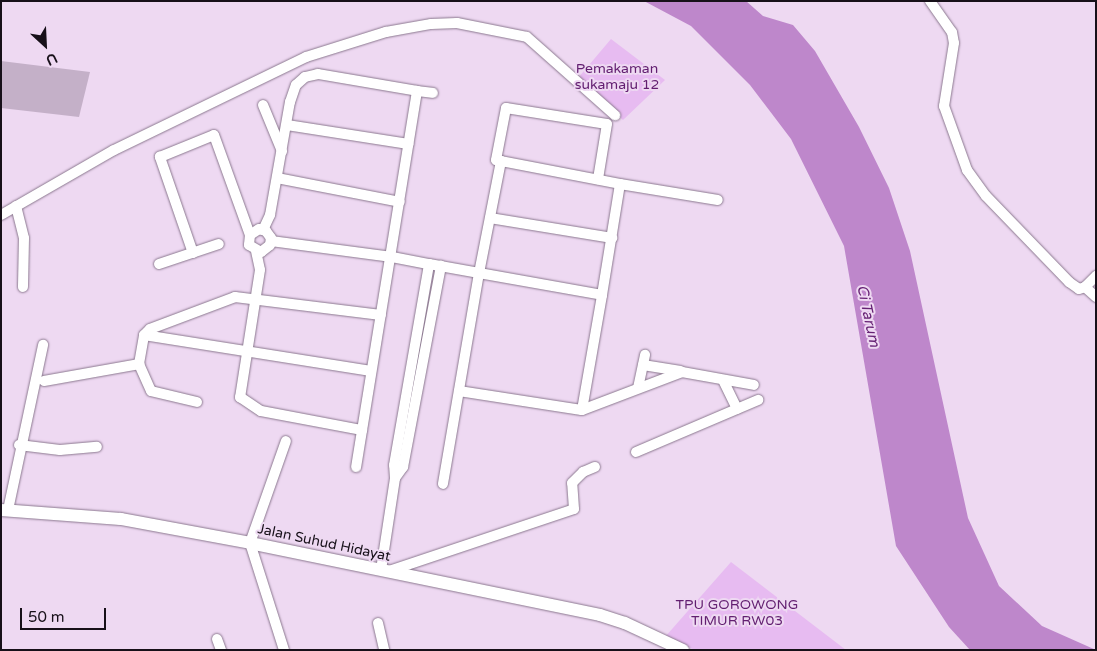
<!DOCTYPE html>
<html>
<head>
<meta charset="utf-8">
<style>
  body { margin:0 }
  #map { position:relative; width:1097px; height:651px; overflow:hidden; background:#eed9f2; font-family:"Varela Round",sans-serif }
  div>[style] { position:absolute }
  .green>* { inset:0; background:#e7bbf1 }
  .water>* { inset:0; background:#be87cb }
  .building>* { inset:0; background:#c4b0c8 }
  .roads { filter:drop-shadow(0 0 1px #8b788f) drop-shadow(0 0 1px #8b788f) }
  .minor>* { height:10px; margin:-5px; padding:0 5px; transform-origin:5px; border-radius:5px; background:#fff }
  .tertiary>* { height:12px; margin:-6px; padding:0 6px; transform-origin:6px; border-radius:6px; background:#fff }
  span { translate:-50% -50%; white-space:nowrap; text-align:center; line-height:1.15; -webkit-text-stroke:4px #eed9f2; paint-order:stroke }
  .park-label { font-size:14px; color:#621e70 }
  .street-label { font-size:14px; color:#171019 }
  .water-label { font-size:15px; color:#662274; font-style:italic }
  .frame { position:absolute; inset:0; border:2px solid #171019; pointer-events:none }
  .north { position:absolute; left:20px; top:20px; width:50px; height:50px; -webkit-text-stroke:4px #eed9f2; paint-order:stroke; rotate:155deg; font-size:14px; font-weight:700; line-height:20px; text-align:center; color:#171019 }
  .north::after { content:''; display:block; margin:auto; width:18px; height:22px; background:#171019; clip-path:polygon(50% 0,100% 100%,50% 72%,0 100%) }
  .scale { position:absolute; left:20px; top:608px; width:86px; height:22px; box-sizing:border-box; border:2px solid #171019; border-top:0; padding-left:6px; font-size:15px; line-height:18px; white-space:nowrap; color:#171019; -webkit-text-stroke:4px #eed9f2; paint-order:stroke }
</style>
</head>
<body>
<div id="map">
  <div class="green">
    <i style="clip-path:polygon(611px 39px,665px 80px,623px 120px,578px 78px)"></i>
    <i style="clip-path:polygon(731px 562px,846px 650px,695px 650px,665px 637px)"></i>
  </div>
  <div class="water">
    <i style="clip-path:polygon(644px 1px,746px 1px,763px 16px,793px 25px,815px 51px,859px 127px,889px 188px,910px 251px,968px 518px,999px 586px,1042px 626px,1096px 650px,970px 650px,949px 627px,896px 546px,844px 246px,791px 139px,750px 85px,691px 26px)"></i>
  </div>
  <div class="building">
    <i style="clip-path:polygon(1px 61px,90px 72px,79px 117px,1px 108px)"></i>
  </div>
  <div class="roads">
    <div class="minor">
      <i style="left:930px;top:1px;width:38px;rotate:55deg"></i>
      <i style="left:952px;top:32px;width:11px;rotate:80deg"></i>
      <i style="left:954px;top:43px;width:64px;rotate:99deg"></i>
      <i style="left:944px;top:106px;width:68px;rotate:70.2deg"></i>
      <i style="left:967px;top:170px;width:32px;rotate:54deg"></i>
      <i style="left:986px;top:196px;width:120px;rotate:46deg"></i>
      <i style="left:1069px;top:282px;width:12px;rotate:35deg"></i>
      <i style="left:1079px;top:289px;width:6px;rotate:-18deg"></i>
      <i style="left:1085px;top:287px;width:15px;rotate:42deg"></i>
      <i style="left:417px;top:91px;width:16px;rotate:7deg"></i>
      <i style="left:263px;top:105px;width:50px;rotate:67.6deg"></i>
      <i style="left:287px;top:125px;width:123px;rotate:8.9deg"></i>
      <i style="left:501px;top:161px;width:5px;rotate:-169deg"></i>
      <i style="left:496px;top:160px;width:53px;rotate:-79.1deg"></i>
      <i style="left:506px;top:108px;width:102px;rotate:9deg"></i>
      <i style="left:607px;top:124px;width:56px;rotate:99.3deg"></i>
      <i style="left:277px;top:178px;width:125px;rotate:11deg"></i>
      <i style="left:620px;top:184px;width:99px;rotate:9.3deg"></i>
      <i style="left:16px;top:206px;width:33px;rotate:76deg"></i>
      <i style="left:24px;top:238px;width:49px;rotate:91.2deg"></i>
      <i style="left:1px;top:215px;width:130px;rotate:-29.9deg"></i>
      <i style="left:114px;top:150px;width:213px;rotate:-25.8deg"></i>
      <i style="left:306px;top:57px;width:84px;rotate:-17.4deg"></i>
      <i style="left:386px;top:32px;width:46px;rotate:-10.1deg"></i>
      <i style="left:431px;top:24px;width:26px;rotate:-2deg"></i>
      <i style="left:457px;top:23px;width:71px;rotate:11.3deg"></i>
      <i style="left:527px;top:37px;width:118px;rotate:41.6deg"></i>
      <i style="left:490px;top:218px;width:124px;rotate:9.3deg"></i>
      <i style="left:263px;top:230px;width:17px;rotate:-65deg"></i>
      <i style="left:270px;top:215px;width:115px;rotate:-80deg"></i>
      <i style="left:290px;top:102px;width:18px;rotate:-71deg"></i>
      <i style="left:296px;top:85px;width:12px;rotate:-42deg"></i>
      <i style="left:305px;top:77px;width:13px;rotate:-13deg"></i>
      <i style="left:318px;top:74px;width:100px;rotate:9.7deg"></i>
      <i style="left:417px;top:91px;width:381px;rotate:99.2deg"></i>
      <i style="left:271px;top:241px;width:122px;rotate:7.5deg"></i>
      <i style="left:392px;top:257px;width:38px;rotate:11deg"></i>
      <i style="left:429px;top:264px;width:51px;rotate:10.2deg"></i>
      <i style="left:479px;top:273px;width:125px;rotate:10.1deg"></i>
      <i style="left:602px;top:295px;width:112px;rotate:-80.8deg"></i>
      <i style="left:620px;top:184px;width:121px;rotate:-169.1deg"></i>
      <i style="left:501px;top:161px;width:114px;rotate:101.1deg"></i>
      <i style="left:479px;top:273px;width:214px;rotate:99.7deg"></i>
      <i style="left:256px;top:251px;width:19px;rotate:78deg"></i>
      <i style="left:260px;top:270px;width:129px;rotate:98.9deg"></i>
      <i style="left:240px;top:397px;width:25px;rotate:34deg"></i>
      <i style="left:261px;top:411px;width:103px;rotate:10.7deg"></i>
      <i style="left:193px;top:253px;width:102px;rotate:-109deg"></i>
      <i style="left:160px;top:157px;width:58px;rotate:-22.2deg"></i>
      <i style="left:214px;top:135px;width:106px;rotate:70.2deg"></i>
      <i style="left:250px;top:235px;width:10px;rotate:96deg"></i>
      <i style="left:249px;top:245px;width:14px;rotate:30deg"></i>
      <i style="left:261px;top:252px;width:11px;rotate:-38deg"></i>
      <i style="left:270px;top:245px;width:7px;rotate:-82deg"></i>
      <i style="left:271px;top:238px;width:9px;rotate:-126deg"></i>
      <i style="left:266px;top:231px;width:7px;rotate:-164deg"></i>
      <i style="left:259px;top:229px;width:11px;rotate:146deg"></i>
      <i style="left:159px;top:264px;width:63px;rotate:-18.4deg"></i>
      <i style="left:1085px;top:287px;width:16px;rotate:-45deg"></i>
      <i style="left:144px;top:335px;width:230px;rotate:9deg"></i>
      <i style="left:643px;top:365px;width:38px;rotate:9deg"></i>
      <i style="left:723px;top:380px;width:32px;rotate:64deg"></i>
      <i style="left:44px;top:381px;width:97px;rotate:-10.1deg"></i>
      <i style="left:638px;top:388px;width:34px;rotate:-78deg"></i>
      <i style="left:459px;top:391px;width:124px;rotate:8.8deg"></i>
      <i style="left:582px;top:410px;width:117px;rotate:-80.1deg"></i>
      <i style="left:197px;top:402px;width:47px;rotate:-166.6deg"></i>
      <i style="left:151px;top:391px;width:30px;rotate:-114deg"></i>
      <i style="left:139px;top:364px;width:29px;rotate:-80deg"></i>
      <i style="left:144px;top:335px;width:8px;rotate:-45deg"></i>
      <i style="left:150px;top:329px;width:91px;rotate:-20.6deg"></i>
      <i style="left:235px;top:297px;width:147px;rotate:7deg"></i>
      <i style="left:582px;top:410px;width:107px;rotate:-20.8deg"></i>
      <i style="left:682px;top:372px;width:73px;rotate:10.2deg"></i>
      <i style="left:19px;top:445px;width:41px;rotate:7deg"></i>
      <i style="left:60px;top:450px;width:37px;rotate:-5deg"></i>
      <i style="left:636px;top:452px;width:133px;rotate:-23.1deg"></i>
      <i style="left:395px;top:478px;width:14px;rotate:-54deg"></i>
      <i style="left:403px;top:467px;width:205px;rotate:-79.3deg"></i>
      <i style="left:8px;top:510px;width:169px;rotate:-78deg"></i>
      <i style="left:381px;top:570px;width:93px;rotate:-81.3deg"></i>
      <i style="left:395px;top:478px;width:13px;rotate:-94deg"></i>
      <i style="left:394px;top:465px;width:204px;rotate:-80.1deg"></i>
      <i style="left:389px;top:571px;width:195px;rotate:-18.5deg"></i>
      <i style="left:574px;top:509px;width:26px;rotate:-94deg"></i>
      <i style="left:572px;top:483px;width:16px;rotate:-45deg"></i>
      <i style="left:583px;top:472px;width:13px;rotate:-23deg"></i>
      <i style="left:378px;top:623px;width:28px;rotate:77deg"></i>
      <i style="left:217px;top:639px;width:12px;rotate:70deg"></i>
      <i style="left:284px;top:650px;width:112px;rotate:-107.6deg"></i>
      <i style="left:250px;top:543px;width:108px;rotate:-70.6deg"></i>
    </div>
    <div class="tertiary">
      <i style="left:1px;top:510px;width:120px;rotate:4.3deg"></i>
      <i style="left:121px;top:519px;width:131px;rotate:10.5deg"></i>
      <i style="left:250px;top:543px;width:357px;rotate:11.6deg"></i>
      <i style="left:600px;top:615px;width:26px;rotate:18deg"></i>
      <i style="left:625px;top:623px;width:64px;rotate:25deg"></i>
    </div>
  </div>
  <div class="park-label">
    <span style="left:617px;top:77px">Pemakaman<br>sukamaju 12</span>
    <span style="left:737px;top:613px">TPU GOROWONG<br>TIMUR RW03</span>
  </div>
  <div class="street-label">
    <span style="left:324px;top:543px;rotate:12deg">Jalan Suhud Hidayat</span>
  </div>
  <div class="water-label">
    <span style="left:868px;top:316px;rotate:78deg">Ci Tarum</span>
  </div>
  <div class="frame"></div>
  <div class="north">U</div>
  <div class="scale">50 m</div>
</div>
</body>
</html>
